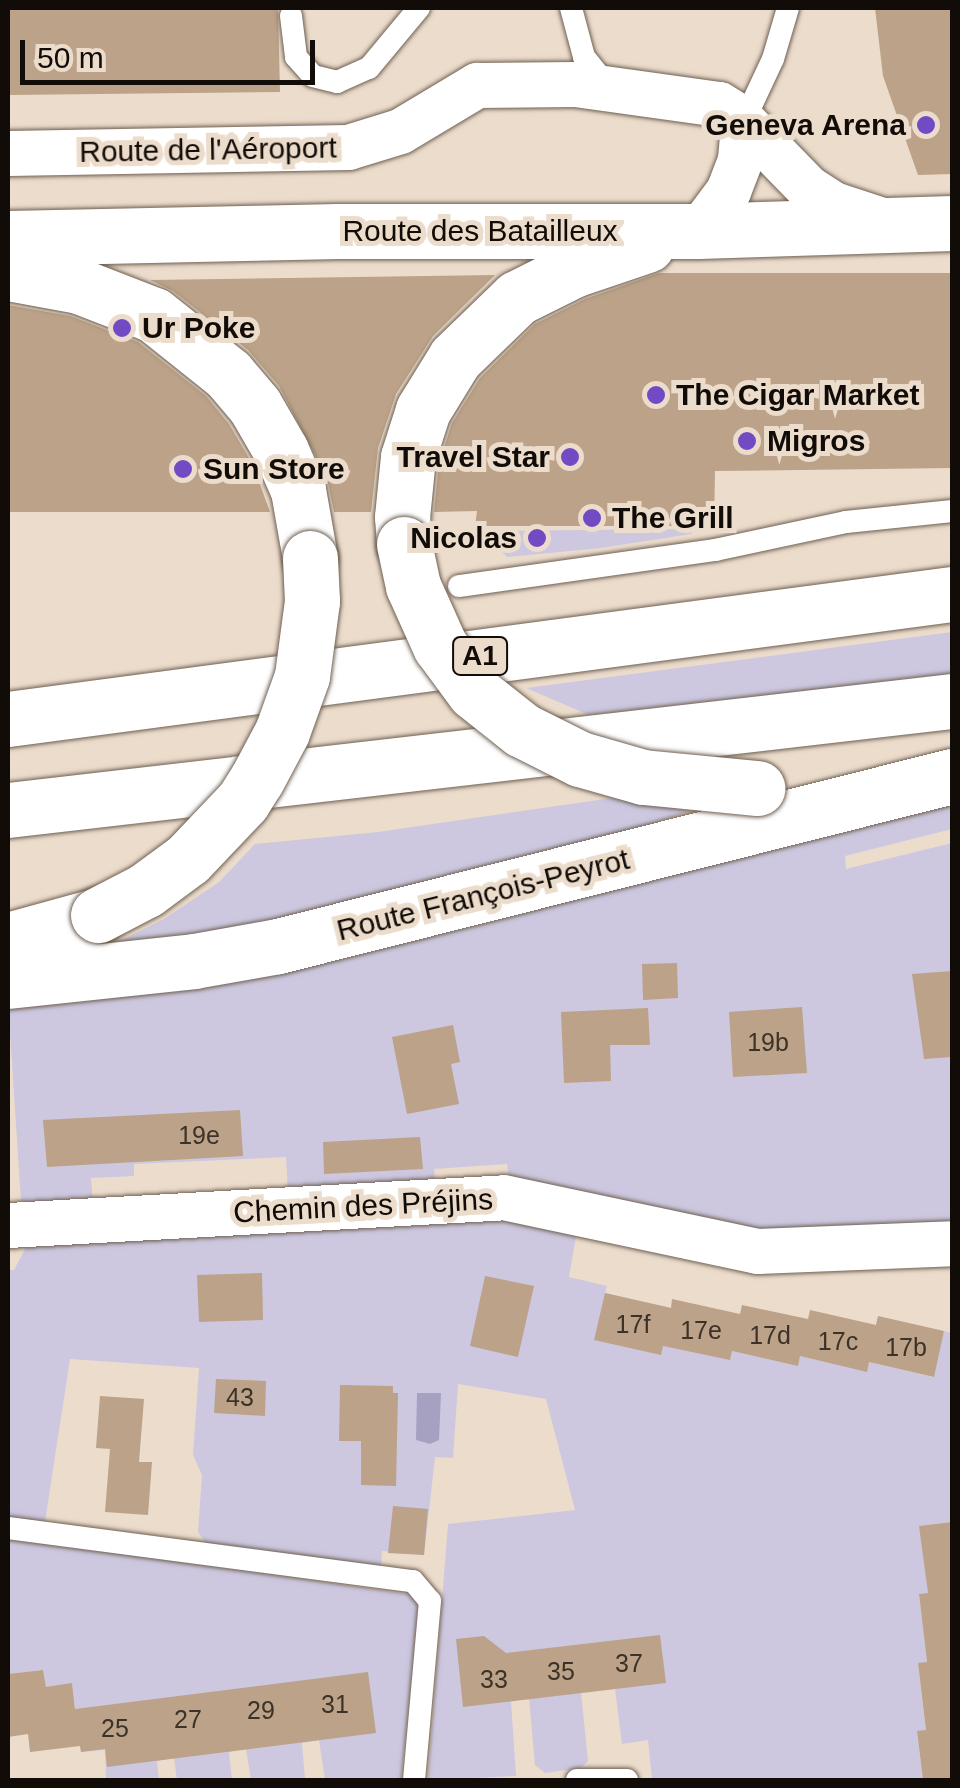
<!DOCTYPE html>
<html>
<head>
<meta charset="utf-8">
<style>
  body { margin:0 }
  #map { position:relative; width:960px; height:1788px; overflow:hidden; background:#ecdccc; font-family:Helvetica,sans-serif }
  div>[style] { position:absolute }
  .green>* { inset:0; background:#cdc8e0 }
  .water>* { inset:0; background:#a7a1c1 }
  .building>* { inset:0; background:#bba288 }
  .roads { filter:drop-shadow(0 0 2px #6e6052) drop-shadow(0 0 2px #6e6052) }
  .lane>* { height:22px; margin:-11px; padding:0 11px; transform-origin:11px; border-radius:11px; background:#fff }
  .street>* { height:45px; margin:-22.5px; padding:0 22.5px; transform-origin:22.5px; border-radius:22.5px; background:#fff }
  .primary>* { height:55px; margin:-27.5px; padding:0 27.5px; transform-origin:27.5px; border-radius:27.5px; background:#fff }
  .highway>* { height:55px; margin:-27.5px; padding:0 27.5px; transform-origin:27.5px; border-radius:27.5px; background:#fff }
  .bridges { filter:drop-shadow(0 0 2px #6e6052) drop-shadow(0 0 2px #6e6052) }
  .primary-bridge>* { height:55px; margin:-27.5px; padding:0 27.5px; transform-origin:27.5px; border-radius:27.5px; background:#fff }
  .dots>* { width:28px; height:28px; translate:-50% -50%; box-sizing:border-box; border:5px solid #ecdccc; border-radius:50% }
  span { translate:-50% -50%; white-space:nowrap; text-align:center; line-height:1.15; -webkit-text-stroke:10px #ecdccc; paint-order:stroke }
  .number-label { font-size:25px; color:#3c3227 }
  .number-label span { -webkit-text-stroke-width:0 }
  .shield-label span { padding:2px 8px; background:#ecdccc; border:2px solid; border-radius:8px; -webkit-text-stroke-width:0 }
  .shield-label { font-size:28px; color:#110c07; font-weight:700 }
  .poi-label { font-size:30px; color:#110c07; font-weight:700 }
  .right { translate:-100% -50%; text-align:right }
  .left { translate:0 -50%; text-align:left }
  .street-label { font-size:30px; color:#110c07 }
  .frame { position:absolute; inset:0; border:10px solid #110c07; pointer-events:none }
  .scale { position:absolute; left:20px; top:40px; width:295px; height:45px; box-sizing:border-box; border:5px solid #110c07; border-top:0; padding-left:12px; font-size:30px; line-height:35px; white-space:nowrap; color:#110c07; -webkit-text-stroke:8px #ecdccc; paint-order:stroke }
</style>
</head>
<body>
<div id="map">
  <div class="green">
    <i style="clip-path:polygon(694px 529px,691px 534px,601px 548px,507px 557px,484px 531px)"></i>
    <i style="clip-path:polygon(952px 632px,952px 675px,589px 715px,526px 688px)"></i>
    <i style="clip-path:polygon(619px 797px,690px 811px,610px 837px,215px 935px,112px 945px,164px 919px,219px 882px,255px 844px,378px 832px)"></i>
    <i style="clip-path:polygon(952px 799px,952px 829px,845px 856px,846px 869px,952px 843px,952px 1228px,765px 1238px,510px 1185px,507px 1164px,434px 1169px,435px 1185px,288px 1194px,286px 1157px,134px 1164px,134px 1176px,91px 1178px,93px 1205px,30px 1206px,21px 1200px,8px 1002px)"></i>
    <i style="clip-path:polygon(500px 1211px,578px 1225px,569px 1277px,607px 1286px,605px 1293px,671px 1308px,663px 1346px,730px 1359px,732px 1351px,797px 1365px,800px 1356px,866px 1371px,869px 1362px,933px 1377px,944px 1331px,952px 1333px,952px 1522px,920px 1526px,928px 1593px,919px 1595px,927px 1662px,918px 1664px,926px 1730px,917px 1732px,923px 1780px,652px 1780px,648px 1740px,622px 1744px,615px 1689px,581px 1692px,588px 1761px,581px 1768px,545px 1773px,535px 1765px,529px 1698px,511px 1701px,516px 1776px,428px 1780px,448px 1524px,575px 1510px,546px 1399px,458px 1384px,453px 1458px,435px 1457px,424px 1555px,382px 1551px,381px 1567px,206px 1544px,198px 1532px,202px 1475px,193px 1455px,199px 1368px,70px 1359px,42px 1541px,413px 1595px,419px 1613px,401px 1780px,325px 1780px,319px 1740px,302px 1743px,305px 1780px,251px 1780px,246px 1749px,229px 1752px,232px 1780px,177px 1780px,174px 1758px,157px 1761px,159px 1780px,106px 1780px,105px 1750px,81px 1752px,72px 1684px,46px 1687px,43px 1670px,8px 1674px,8px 1270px,14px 1270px,26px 1247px)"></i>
  </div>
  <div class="water">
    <i style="clip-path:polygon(417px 1393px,441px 1393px,439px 1440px,430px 1444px,416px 1440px)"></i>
  </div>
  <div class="building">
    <i style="clip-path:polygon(8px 8px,278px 8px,280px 92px,8px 95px)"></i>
    <i style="clip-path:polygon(875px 8px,952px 8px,952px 174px,918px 175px,883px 76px)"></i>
    <i style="clip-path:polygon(659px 273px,952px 273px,952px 468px,715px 471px,714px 526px,475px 526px,477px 511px,434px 512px,439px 463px,452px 423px,480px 378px,535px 324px,585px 299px)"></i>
    <i style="clip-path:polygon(495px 275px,433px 336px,396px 394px,378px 448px,371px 512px,334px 512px,327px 478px,279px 386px,248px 350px,173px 291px,150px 280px)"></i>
    <i style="clip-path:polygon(8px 305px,70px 316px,138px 342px,206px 396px,229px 424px,253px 465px,270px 512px,8px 512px)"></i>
    <i style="clip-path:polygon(677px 963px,678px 998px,643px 1000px,642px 964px)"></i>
    <i style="clip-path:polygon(952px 971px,952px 1057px,924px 1059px,912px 974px)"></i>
    <i style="clip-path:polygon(802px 1007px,807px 1073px,733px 1077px,729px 1012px)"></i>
    <i style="clip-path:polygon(648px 1008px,650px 1045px,610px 1045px,611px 1081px,564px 1083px,561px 1012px)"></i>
    <i style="clip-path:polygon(453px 1025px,460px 1062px,451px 1064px,459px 1104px,407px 1114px,392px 1037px)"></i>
    <i style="clip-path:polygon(240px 1110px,243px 1156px,47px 1167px,43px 1120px)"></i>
    <i style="clip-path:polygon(420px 1137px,423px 1169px,324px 1174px,323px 1142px)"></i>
    <i style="clip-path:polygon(262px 1273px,263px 1320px,199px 1322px,197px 1275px)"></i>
    <i style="clip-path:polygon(485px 1276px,534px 1286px,518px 1357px,470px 1346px)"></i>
    <i style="clip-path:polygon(605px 1293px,671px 1308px,672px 1299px,740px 1314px,742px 1305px,808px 1319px,810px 1310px,876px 1325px,878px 1316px,944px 1331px,934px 1377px,869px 1362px,867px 1372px,800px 1356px,798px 1366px,732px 1351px,730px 1360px,663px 1346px,661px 1355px,594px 1340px)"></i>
    <i style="clip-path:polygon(216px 1379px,266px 1381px,265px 1416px,214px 1413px)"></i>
    <i style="clip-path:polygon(340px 1385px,393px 1386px,393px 1393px,398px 1393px,396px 1486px,361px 1485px,361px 1441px,339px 1441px)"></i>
    <i style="clip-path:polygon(100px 1396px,144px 1399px,139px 1462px,152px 1462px,148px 1515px,105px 1512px,110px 1449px,96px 1448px)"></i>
    <i style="clip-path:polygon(393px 1506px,428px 1509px,424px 1555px,388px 1553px)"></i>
    <i style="clip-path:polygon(952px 1522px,952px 1780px,923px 1780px,917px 1731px,926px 1730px,918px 1663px,927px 1662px,919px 1594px,928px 1593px,919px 1526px)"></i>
    <i style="clip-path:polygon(660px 1635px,666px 1683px,463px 1707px,456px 1639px,484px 1636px,506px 1653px)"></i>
    <i style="clip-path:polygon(43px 1670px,46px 1687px,72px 1683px,75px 1709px,368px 1672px,376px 1733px,107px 1767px,105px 1749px,81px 1752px,80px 1746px,30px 1752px,28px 1734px,8px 1737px,8px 1674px)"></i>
  </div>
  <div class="roads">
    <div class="lane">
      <i style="left:571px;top:8px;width:51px;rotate:75.1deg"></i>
      <i style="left:584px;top:57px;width:35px;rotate:51deg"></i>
      <i style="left:291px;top:16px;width:41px;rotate:83deg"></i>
      <i style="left:296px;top:57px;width:25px;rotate:48deg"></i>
      <i style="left:313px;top:76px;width:25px;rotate:14deg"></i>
      <i style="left:337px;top:82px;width:35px;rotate:-24deg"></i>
      <i style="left:369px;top:68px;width:78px;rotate:-50.2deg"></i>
      <i style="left:743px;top:123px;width:71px;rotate:-64.9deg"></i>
      <i style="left:773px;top:59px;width:53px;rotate:-73.6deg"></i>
      <i style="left:459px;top:586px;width:259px;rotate:-8deg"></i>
      <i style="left:715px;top:550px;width:134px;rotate:-12.1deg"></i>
      <i style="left:846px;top:522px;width:107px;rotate:-5.9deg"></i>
      <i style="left:8px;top:1528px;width:408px;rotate:7.5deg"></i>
      <i style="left:413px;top:1581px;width:26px;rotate:50deg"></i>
      <i style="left:430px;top:1601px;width:180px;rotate:95.1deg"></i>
      <i style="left:577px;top:1780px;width:50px"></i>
    </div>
    <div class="street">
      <i style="left:8px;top:153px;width:340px;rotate:-1deg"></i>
      <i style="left:348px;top:147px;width:54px;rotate:-17.1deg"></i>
      <i style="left:400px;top:131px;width:90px;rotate:-30.9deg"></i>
      <i style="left:477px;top:85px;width:98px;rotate:-0.6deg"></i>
      <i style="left:575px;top:84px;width:145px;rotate:7.9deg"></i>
      <i style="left:719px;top:104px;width:22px;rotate:32deg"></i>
      <i style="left:738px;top:116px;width:99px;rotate:45.8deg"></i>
      <i style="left:807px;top:187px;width:31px;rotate:33deg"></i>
      <i style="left:833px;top:204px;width:52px;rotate:18.1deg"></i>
      <i style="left:698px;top:231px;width:50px;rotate:-53.1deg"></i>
      <i style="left:728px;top:191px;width:34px;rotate:-69deg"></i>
      <i style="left:740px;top:159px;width:36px;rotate:-85deg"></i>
      <i style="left:8px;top:1225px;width:496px;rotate:-3.2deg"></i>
      <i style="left:503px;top:1197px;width:260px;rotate:12deg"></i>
      <i style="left:757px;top:1251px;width:195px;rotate:-2.3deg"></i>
    </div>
    <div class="primary">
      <i style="left:8px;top:238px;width:330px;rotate:-1.2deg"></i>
      <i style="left:338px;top:231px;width:360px"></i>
      <i style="left:698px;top:231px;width:254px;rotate:-1.8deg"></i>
      <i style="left:8px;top:273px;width:72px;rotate:10.4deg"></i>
      <i style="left:79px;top:286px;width:80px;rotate:21.1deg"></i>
      <i style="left:154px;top:315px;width:95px;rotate:38.6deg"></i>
      <i style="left:228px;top:374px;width:42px;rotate:49.8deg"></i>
      <i style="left:255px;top:406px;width:52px;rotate:60deg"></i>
      <i style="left:281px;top:451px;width:43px;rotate:66.4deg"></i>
      <i style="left:298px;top:490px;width:69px;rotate:80deg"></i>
      <i style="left:404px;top:544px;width:27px;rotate:-94deg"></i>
      <i style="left:402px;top:517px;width:60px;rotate:-84.3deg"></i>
      <i style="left:408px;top:457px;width:49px;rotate:-72.3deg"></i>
      <i style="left:423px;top:410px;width:61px;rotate:-58.4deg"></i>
      <i style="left:455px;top:358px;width:86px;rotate:-44.1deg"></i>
      <i style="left:517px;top:298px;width:63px;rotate:-26.6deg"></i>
      <i style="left:573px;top:270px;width:78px;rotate:-18.7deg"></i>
      <i style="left:8px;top:940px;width:93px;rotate:-15.5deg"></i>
      <i style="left:8px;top:981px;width:187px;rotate:-6.1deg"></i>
      <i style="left:194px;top:961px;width:85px;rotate:-10.1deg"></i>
      <i style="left:278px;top:946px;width:695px;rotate:-14.16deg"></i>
    </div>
    <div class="highway">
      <i style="left:8px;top:719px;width:952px;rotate:-7.54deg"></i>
      <i style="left:8px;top:810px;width:950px;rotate:-6.59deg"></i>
    </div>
  </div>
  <div class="bridges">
    <div class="primary-bridge">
      <i style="left:404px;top:544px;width:43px;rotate:77.9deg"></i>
      <i style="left:413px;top:586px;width:66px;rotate:65.8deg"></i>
      <i style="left:440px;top:646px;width:57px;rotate:53.5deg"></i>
      <i style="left:474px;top:692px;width:61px;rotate:38.4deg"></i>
      <i style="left:522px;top:730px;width:65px;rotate:26.6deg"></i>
      <i style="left:580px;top:759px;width:66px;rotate:15.9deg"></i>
      <i style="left:643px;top:777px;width:115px;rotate:5.5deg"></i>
      <i style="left:98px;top:915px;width:54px;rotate:-27.5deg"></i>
      <i style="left:146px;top:890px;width:52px;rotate:-36.4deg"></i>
      <i style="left:188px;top:859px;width:80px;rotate:-46.5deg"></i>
      <i style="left:243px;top:801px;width:26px;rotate:-58deg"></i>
      <i style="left:257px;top:779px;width:53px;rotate:-62deg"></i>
      <i style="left:282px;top:732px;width:59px;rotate:-70.3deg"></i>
      <i style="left:302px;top:676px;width:76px;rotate:-82.4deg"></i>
      <i style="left:312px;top:601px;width:43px;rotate:-92.7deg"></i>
    </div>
  </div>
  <div class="dots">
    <i style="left:926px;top:125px;background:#724ac3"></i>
    <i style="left:122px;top:328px;background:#724ac3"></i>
    <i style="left:656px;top:395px;background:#724ac3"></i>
    <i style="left:747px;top:441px;background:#724ac3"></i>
    <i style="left:570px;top:457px;background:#724ac3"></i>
    <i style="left:183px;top:469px;background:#724ac3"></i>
    <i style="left:592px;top:518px;background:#724ac3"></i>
    <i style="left:537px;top:538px;background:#724ac3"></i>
  </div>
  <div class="number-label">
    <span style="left:768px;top:1042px">19b</span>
    <span style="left:199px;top:1135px">19e</span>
    <span style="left:633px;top:1324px">17f</span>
    <span style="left:701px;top:1330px">17e</span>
    <span style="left:770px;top:1335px">17d</span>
    <span style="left:838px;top:1341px">17c</span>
    <span style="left:906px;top:1347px">17b</span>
    <span style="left:240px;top:1397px">43</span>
    <span style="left:629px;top:1663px">37</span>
    <span style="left:561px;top:1671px">35</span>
    <span style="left:494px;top:1679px">33</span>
    <span style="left:335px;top:1704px">31</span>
    <span style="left:261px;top:1710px">29</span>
    <span style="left:188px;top:1719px">27</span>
    <span style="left:115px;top:1728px">25</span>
  </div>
  <div class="shield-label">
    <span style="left:480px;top:656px">A1</span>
  </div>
  <div class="poi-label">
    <span class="right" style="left:906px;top:125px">Geneva Arena</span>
    <span class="left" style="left:142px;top:328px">Ur Poke</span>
    <span class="left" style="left:676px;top:395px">The Cigar Market</span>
    <span class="left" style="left:767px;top:441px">Migros</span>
    <span class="right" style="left:550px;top:457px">Travel Star</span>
    <span class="left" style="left:203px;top:469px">Sun Store</span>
    <span class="left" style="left:612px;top:518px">The Grill</span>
    <span class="right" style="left:517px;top:538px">Nicolas</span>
  </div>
  <div class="street-label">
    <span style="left:208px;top:150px;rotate:-1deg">Route de l'Aéroport</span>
    <span style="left:480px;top:231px">Route des Batailleux</span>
    <span style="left:483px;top:895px;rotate:-14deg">Route François-Peyrot</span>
    <span style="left:363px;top:1206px;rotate:-3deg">Chemin des Préjins</span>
  </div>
  <div class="frame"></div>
  <div class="scale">50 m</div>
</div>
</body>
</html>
